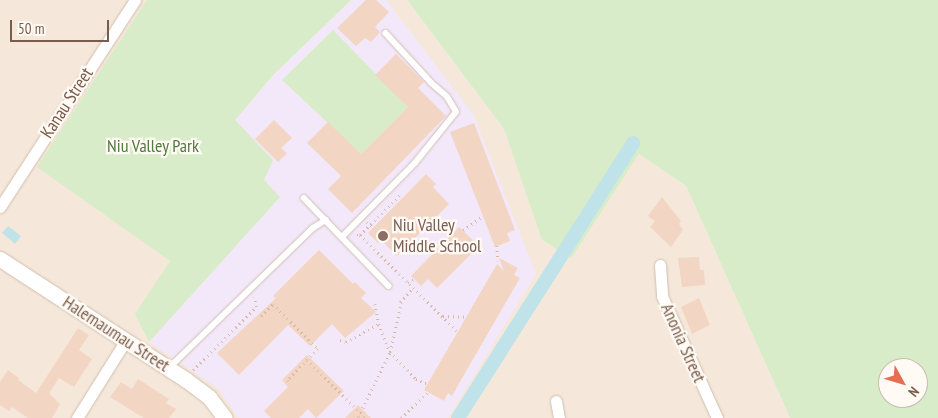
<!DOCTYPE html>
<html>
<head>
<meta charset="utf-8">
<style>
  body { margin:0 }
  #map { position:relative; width:938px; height:418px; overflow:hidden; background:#fdf6ec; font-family:"PT Sans Narrow",sans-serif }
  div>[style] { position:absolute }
  .residential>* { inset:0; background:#f5e8da }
  .education>* { inset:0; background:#f3e8fa }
  .green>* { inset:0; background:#d8ecc9 }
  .water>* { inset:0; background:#bfe3e8 }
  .canal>* { height:14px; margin:-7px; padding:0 7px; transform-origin:7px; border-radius:7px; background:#bfe3e8 }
  .building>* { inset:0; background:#f3d5c3 }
  .path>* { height:2.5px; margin-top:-1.25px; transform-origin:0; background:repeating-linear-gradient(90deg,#d9b8a5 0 1px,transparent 0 5px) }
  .roads { filter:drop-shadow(0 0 1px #d1beb0) drop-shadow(0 0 1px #d1beb0) }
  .lane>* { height:5.5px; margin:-2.75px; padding:0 2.75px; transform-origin:2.75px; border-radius:2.75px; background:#fff }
  .street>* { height:11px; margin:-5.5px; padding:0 5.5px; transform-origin:5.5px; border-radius:5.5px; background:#fff }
  .secondary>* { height:15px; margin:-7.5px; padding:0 7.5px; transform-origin:7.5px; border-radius:7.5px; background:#fff }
  .dots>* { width:14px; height:14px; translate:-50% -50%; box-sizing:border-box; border:2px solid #fffaf3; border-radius:50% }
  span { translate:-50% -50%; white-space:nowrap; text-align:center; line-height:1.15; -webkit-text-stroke:4.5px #fffaf3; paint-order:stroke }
  .street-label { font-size:18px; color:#7a5c4d }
  .park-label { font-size:18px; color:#537a41 }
  .education-label { font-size:18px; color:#785e54 }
  .left { translate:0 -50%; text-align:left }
  .north { position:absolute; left:878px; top:358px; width:50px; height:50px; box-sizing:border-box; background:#fffaf3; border:1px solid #cabbb1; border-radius:50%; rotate:129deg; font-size:14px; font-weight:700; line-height:20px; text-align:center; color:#7a5c4d }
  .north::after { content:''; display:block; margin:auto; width:18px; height:22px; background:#e76f51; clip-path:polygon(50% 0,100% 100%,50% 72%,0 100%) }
  .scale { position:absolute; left:10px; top:20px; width:99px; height:22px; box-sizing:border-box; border:2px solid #7a5c4d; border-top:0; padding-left:6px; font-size:15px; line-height:18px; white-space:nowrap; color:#7a5c4d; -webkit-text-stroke:4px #fffaf3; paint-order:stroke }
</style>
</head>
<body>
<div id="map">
  <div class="residential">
    <i style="clip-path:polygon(0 0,407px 0,504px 129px,543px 241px,571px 259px,639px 154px,686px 186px,790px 418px,0 418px)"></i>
  </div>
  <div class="education">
    <i style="clip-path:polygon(351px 0,386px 0,473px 114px,536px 274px,448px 418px,238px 418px,219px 389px,149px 342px,280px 197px,264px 180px,273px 160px,235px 121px,273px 75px)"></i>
  </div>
  <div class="green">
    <i style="clip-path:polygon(147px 0,351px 0,273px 75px,235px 120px,273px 160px,264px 180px,280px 197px,149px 342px,135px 314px,170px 261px,37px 167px)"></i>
    <i style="clip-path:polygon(evenodd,407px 0,938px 0,938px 418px,790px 418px,686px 186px,639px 154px,571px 259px,542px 240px,504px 129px,407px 0,888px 368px,918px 368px,918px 398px,888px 398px,888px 368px)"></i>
    <i style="clip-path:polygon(333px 30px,408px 107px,361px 154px,282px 80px)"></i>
  </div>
  <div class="water">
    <i style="clip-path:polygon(8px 226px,21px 236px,15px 244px,2px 233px)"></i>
  </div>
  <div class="canal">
    <i style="left:458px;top:418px;width:326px;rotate:-57.5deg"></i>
  </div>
  <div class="building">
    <i style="clip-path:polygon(366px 0,376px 0,389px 12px,375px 27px,380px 32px,371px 42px,365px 38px,356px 46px,337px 28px)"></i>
    <i style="clip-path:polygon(396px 54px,424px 82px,418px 88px,446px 116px,352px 213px,328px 189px,341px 176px,307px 143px,328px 122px,361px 154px,408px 107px,375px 75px)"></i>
    <i style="clip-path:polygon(274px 120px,292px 138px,281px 148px,287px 153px,278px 162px,255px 139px)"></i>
    <i style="clip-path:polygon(474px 123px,515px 230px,507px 233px,510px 241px,495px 247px,450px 132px)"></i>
    <i style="clip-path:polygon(426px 174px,436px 184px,433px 187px,449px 204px,397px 256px,381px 240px,378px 243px,368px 233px)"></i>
    <i style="clip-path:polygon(662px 197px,681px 221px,679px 224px,683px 230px,671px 247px,650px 227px,655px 221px,648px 216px)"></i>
    <i style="clip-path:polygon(459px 227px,479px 246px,437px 288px,428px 279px,421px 286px,411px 276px)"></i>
    <i style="clip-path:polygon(319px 250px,353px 284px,355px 282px,366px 293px,361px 298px,376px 312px,345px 338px,332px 324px,310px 346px,288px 325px,239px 375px,217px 353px,276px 298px,273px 296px)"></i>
    <i style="clip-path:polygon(699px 257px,700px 270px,704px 270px,705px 285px,682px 287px,678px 258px)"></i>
    <i style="clip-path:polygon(499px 258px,518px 268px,514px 275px,520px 278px,461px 380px,452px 396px,448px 393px,444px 401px,424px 390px,497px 264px,504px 271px)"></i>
    <i style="clip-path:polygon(699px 298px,710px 325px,692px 334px,681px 307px)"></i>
    <i style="clip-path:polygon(78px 328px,89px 335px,79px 350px,92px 359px,74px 387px,59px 378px,49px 393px,60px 404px,52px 418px,28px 418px,12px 407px,9px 411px,0 405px,0 382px,8px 370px,19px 378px,18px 380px,36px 393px)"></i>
    <i style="clip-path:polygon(307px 355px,344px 391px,316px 418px,308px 409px,299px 418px,271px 418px,264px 411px,288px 387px,282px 380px)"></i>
    <i style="clip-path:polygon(138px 379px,169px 399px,166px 403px,176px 409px,169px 418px,144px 418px,110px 397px,121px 382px,132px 389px)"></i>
    <i style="clip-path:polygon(358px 405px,371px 418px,345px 418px)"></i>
  </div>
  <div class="path">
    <i style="left:367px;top:222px;width:8px;rotate:45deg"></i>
    <i style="left:463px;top:230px;width:24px;rotate:-35deg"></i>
    <i style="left:357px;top:235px;width:3px"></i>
    <i style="left:360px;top:235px;width:138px;rotate:44.7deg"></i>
    <i style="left:360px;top:235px;width:59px;rotate:-45deg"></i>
    <i style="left:497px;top:246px;width:15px;rotate:86deg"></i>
    <i style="left:408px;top:283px;width:7px;rotate:-34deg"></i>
    <i style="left:400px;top:302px;width:19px;rotate:-47deg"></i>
    <i style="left:375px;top:304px;width:20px;rotate:79deg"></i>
    <i style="left:379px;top:324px;width:30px;rotate:69deg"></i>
    <i style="left:390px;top:352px;width:37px;rotate:46deg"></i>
    <i style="left:416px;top:379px;width:12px;rotate:24deg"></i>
    <i style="left:261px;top:316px;width:17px;rotate:-45deg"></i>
    <i style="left:273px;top:304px;width:64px;rotate:45deg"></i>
    <i style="left:318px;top:349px;width:43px;rotate:134.1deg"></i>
    <i style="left:288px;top:380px;width:5px;rotate:53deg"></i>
    <i style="left:443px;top:316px;width:23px;rotate:2deg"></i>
    <i style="left:340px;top:340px;width:6px;rotate:18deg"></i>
    <i style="left:346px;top:342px;width:38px;rotate:-29deg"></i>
    <i style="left:307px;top:360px;width:83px;rotate:44.5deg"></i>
    <i style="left:193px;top:370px;width:89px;rotate:-45deg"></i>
    <i style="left:256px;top:307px;width:10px;rotate:-101deg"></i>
    <i style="left:358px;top:417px;width:72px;rotate:-63.8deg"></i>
    <i style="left:390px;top:352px;width:50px;rotate:-77.3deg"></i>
    <i style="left:401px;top:418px;width:37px;rotate:-44deg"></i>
  </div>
  <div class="roads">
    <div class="lane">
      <i style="left:304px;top:198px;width:122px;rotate:46deg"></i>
      <i style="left:342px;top:237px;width:104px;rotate:-45.4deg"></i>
      <i style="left:415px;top:163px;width:65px;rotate:-51.2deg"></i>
      <i style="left:456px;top:112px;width:17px;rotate:-121deg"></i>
      <i style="left:447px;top:97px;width:21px;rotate:-139deg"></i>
      <i style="left:431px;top:83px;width:67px;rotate:-132.6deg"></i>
      <i style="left:170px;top:367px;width:199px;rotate:-44.2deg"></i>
      <i style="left:313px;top:228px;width:15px;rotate:-32deg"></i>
    </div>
    <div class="street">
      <i style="left:0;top:207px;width:247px;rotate:-56.9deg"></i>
      <i style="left:660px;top:265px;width:31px;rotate:86deg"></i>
      <i style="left:662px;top:296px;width:134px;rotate:65.7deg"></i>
      <i style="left:556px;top:401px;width:17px;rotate:80deg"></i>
      <i style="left:77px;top:418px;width:92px;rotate:-57.9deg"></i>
    </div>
    <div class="secondary">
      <i style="left:0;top:259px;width:221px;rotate:33deg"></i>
      <i style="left:185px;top:379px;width:30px;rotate:37deg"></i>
      <i style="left:209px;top:397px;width:26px;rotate:53deg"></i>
    </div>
  </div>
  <div class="dots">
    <i style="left:383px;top:236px;background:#8d6e63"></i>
  </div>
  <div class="street-label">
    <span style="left:67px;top:103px;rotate:-57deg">Kanau Street</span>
    <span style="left:116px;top:334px;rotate:33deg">Halemaumau Street</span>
    <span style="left:683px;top:343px;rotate:66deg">Anonia Street</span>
  </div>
  <div class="park-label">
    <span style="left:153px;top:146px">Niu Valley Park</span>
  </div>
  <div class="education-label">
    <span class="left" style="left:393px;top:236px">Niu Valley<br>Middle School</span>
  </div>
  <div class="north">N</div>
  <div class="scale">50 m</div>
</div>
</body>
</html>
